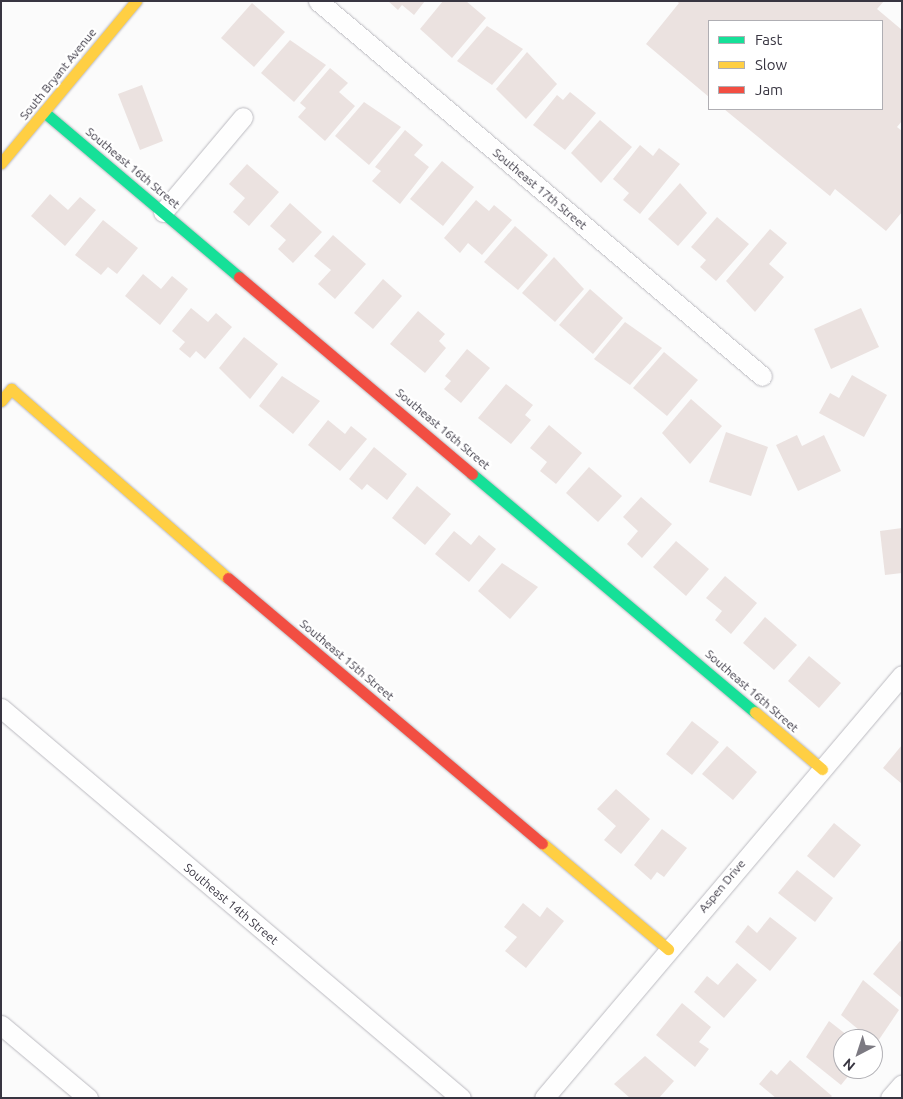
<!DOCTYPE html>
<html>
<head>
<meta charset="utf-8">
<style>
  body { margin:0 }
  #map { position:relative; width:903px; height:1099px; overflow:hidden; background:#fbfbfb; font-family:Ubuntu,sans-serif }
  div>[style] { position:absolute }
  .building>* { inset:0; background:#ebe2e0 }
  .roads { filter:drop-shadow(0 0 1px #bbbac0) drop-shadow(0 0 1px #bbbac0) }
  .street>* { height:19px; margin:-9.5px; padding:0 9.5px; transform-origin:9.5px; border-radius:9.5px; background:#fefefe }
  .fast>* { height:11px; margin:-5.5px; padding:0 5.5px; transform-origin:5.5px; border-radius:5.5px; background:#16e098 }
  .slow>* { height:11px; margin:-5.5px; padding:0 5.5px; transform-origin:5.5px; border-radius:5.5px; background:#ffcf43 }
  .jam>* { height:11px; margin:-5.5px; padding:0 5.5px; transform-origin:5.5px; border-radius:5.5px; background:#f24e42 }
  span { translate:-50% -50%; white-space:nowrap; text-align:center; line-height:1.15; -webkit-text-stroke:4.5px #fff; paint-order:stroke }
  .street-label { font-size:12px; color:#383541 }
  .frame { position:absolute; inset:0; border:2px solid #383541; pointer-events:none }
  .legend { position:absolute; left:708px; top:20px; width:175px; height:90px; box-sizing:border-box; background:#fff; border:1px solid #afaeb3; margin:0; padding:6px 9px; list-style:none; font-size:15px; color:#383541 }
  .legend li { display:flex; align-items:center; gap:10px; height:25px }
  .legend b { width:25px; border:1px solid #afaeb3 }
  .north { position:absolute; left:833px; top:1029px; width:50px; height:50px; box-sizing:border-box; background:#fff; border:1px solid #afaeb3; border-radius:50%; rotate:220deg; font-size:14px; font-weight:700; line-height:20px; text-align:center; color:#383541 }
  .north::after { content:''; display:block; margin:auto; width:18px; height:22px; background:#7c7a82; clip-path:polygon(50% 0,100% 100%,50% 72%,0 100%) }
</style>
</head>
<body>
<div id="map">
  <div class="building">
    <i style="clip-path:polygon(388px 1px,425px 1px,414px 15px,402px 5px,398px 10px)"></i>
    <i style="clip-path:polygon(443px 1px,466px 1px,486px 18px,452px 58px,420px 29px)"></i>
    <i style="clip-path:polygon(676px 1px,884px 1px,877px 9px,902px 30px,902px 121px,897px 127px,902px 131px,902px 212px,886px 231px,835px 189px,830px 196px,724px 109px,882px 109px,882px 21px,709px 21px,709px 97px,646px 44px,679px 3px)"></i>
    <i style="clip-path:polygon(252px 3px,285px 32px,254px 67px,221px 38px)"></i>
    <i style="clip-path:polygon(487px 26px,523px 49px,492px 85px,457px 61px)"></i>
    <i style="clip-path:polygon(290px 40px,326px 65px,294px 102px,261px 73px)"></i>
    <i style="clip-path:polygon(527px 52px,557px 84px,526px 119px,496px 89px)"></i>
    <i style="clip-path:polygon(330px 68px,348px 83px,339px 92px,355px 106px,325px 141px,298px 117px,306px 108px,300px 103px)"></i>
    <i style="clip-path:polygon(142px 85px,163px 141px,140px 150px,118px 94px)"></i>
    <i style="clip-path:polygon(570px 92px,596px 113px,565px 150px,533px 125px,557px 95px,563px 100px)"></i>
    <i style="clip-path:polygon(364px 102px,401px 127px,369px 165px,335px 136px)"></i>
    <i style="clip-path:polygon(600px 120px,632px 147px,601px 183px,571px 153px)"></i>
    <i style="clip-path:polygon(405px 130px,423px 145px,414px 155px,429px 167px,400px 204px,372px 181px,381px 171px,375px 167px)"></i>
    <i style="clip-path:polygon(640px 145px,653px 156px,659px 148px,680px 164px,640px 214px,623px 200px,629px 193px,613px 179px)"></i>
    <i style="clip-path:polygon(442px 161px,474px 187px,443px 226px,410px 199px)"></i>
    <i style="clip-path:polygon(247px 164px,279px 192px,249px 226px,233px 212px,245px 198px,229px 184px)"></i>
    <i style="clip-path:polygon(680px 183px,707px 213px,678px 246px,648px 219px)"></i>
    <i style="clip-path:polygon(50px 194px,68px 210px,80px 197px,96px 210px,65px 246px,31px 216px)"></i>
    <i style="clip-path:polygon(476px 200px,489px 211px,494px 205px,512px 220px,482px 255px,468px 243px,460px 253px,444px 238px)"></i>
    <i style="clip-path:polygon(290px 203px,322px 232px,293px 263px,278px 249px,286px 240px,270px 226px)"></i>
    <i style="clip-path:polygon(717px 217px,749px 244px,716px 281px,700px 267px,706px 260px,691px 247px)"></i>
    <i style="clip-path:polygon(103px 220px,138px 248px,117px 274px,108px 267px,101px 275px,75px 255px)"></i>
    <i style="clip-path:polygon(515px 226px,548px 255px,518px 290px,484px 262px)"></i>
    <i style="clip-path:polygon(770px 229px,787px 243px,769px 264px,784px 277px,755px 312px,726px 281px)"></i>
    <i style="clip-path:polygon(333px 235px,366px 264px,335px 299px,318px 284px,331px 270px,314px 256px)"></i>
    <i style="clip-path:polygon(554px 257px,584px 289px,555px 322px,522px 293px)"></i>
    <i style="clip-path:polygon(143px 274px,161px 289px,172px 276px,188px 289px,160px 325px,125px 296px)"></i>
    <i style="clip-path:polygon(383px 279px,402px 296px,373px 329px,354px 313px)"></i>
    <i style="clip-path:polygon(590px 289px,623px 318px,593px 354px,559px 325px)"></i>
    <i style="clip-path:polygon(191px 308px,208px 322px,216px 313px,232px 327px,205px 359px,196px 351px,190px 358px,179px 349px,185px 342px,172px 331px)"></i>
    <i style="clip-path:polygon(861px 308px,879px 347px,831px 369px,814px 329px)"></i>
    <i style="clip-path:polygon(418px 311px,445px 334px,439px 341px,446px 348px,425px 373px,390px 344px)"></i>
    <i style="clip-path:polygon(625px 322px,662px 348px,630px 385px,594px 359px)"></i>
    <i style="clip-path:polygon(244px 337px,278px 364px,250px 399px,219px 368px)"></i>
    <i style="clip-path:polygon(467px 349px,490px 368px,461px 403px,444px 389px,451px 381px,445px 376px)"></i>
    <i style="clip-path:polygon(664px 352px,698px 380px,667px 416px,633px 388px)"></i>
    <i style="clip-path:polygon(852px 375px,887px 395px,864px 437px,819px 413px,830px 393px,839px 398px)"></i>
    <i style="clip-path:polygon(282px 376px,320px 401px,293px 434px,259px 406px)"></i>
    <i style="clip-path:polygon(506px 384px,533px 405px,525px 415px,531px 420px,511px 444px,478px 418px)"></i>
    <i style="clip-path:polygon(691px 399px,722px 426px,690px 464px,662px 433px)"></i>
    <i style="clip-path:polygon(328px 420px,345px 434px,351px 426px,367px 439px,340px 471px,308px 445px)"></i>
    <i style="clip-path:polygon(549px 425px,582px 453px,556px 484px,540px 471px,547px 462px,530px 448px)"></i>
    <i style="clip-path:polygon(726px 432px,768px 447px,751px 496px,709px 482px)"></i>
    <i style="clip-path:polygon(797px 435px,802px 446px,824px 435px,841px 471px,798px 491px,776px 445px)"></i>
    <i style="clip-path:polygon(374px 447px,407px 474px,387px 500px,367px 484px,362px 490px,349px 479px)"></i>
    <i style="clip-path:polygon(589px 467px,622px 496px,598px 522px,566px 493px)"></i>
    <i style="clip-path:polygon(417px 486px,451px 514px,425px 545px,392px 518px)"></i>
    <i style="clip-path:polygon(641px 497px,672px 524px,642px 558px,627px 544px,638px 531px,623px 517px)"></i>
    <i style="clip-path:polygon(902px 528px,902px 573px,885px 575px,880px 531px)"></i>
    <i style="clip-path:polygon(454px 531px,471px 545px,479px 535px,496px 549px,469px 582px,435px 554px)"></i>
    <i style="clip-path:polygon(676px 541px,709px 569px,686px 596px,653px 567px)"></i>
    <i style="clip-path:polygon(502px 563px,538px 587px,510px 619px,478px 591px)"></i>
    <i style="clip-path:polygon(725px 576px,757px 603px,731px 634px,715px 620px,722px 611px,706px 598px)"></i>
    <i style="clip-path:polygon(765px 617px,797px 645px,774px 670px,743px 643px)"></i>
    <i style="clip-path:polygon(809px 656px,841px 683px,819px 708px,788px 681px)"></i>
    <i style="clip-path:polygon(692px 721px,719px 742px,692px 775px,666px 754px)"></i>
    <i style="clip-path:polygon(902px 745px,902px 784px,883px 768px)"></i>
    <i style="clip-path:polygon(727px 746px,757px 772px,733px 800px,702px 774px)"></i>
    <i style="clip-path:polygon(616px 789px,650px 819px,621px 854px,604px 840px,616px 826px,597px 809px)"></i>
    <i style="clip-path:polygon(834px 823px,861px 845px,834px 878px,807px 856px)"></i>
    <i style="clip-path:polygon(662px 829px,687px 848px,664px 877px,657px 872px,651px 880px,634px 865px)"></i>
    <i style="clip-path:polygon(797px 870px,833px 898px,815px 922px,778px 893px)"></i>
    <i style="clip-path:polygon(523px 903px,540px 917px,547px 907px,564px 921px,526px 968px,505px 951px,517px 937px,504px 927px)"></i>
    <i style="clip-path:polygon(770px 917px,797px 938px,770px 971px,735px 942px,748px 925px,757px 933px)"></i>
    <i style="clip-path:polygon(900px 941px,902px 942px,902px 998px,873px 974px)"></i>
    <i style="clip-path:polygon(737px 963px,757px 980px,724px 1018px,694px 992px,707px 976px,718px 985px)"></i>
    <i style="clip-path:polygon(863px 980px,899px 1010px,876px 1044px,841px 1015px)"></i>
    <i style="clip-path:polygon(682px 1003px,711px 1027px,699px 1042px,709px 1049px,695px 1067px,656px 1035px)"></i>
    <i style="clip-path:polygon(829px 1021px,852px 1039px,843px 1039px,843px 1069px,854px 1069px,841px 1085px,806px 1057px)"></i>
    <i style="clip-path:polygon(645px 1056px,674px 1081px,659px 1098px,630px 1098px,614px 1084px)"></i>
    <i style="clip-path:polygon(790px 1060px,832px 1096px,830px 1098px,776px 1098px,759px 1084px,771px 1070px,777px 1075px)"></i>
  </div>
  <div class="roads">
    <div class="street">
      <i style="left:318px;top:1px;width:581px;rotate:40.18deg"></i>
      <i style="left:163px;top:212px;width:124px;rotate:-49.9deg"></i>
      <i style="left:1px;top:708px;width:603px;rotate:40.29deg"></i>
      <i style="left:1px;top:1025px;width:114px;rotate:40deg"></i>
      <i style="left:544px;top:1098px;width:554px;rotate:-49.76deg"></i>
      <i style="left:890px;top:1098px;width:18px;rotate:-49deg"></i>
    </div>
    <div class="fast">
      <i style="left:44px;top:112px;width:255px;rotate:40.2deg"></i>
      <i style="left:472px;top:474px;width:370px;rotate:40.1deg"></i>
    </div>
    <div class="slow">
      <i style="left:1px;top:163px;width:211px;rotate:-50.2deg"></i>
      <i style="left:1px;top:401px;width:16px;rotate:-50deg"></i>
      <i style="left:11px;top:389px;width:288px;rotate:41.1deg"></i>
      <i style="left:755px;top:712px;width:88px;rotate:40.4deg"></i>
      <i style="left:542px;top:843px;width:165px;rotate:40.1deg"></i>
    </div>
    <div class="jam">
      <i style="left:239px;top:277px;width:305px;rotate:40.2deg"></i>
      <i style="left:228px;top:578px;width:411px;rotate:40.2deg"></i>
    </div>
  </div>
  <div class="street-label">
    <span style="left:58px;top:74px;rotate:-51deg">South Bryant Avenue</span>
    <span style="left:133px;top:168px;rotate:40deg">Southeast 16th Street</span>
    <span style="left:540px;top:189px;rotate:40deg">Southeast 17th Street</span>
    <span style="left:443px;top:429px;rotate:40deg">Southeast 16th Street</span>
    <span style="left:347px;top:660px;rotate:40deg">Southeast 15th Street</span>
    <span style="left:752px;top:691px;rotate:41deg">Southeast 16th Street</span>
    <span style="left:722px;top:886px;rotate:-50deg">Aspen Drive</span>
    <span style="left:231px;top:904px;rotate:40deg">Southeast 14th Street</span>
  </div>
  <div class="frame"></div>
  <ul class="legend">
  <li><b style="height:6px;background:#16e098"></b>Fast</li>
  <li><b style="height:6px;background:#ffcf43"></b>Slow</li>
  <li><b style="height:6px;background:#f24e42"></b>Jam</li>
  </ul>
  <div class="north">N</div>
</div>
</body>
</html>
